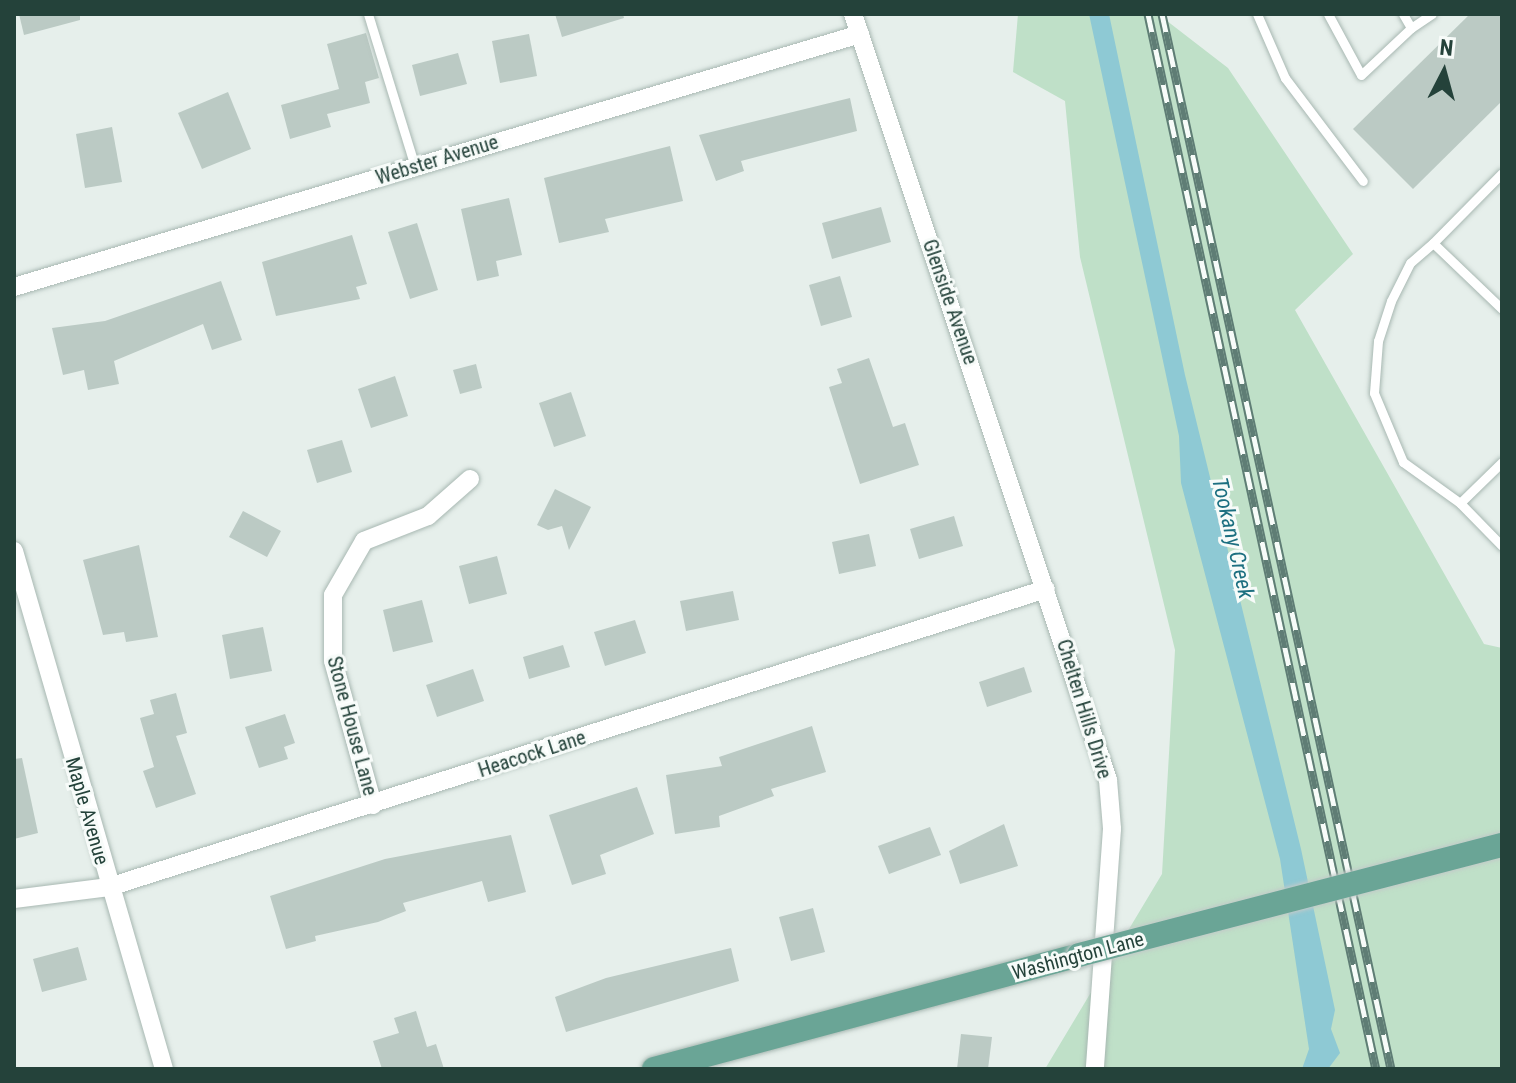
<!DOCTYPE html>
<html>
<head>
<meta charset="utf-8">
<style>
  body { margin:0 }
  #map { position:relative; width:1516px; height:1083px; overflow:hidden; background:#e6efeb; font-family:"Roboto Condensed",sans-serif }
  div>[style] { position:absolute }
  .green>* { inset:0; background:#bfe0c8 }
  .water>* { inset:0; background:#8ec9d4 }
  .building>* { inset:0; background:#bbcac4 }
  .roads { filter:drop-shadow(0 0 2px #a8b8b2) drop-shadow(0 0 2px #a8b8b2) }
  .service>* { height:9px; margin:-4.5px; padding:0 4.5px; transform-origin:4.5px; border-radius:4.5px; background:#fff }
  .minor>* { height:18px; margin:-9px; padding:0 9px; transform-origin:9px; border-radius:9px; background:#fff }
  .primary>* { height:24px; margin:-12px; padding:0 12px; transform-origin:12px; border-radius:12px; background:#6aa596 }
  .rail>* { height:9px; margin-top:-4.5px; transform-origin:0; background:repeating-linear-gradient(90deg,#f7fbf9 0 18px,#5f7d75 0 36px); box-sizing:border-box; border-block:2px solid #5f7d75 }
  .bridges { filter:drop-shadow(0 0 2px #c2cac8) drop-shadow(0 0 2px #c2cac8) }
  .primary-bridge>* { height:24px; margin:-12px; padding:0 12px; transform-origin:12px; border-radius:12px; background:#6aa596 }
  span { translate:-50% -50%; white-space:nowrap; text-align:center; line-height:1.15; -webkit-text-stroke:6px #f7fbf9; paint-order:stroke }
  .street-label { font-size:20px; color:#24423a }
  .water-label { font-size:22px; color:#1c6f80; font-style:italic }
  .frame { position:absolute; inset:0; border:16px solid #24423a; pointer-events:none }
  .north { position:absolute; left:1404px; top:32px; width:80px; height:80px; -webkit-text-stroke:6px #f7fbf9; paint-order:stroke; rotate:6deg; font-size:22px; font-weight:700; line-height:32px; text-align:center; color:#24423a }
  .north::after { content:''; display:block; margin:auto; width:28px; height:36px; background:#24423a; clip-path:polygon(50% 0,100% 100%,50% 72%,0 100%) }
</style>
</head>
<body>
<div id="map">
  <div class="green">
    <i style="clip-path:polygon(1018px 14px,1158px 14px,1228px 68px,1353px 254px,1295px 310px,1484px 644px,1502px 648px,1502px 1069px,1045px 1069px,1162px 874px,1175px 650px,1080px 257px,1065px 101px,1013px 72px)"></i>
  </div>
  <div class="water">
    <i style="clip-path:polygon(1089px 14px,1109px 14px,1185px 375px,1301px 849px,1335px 1010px,1331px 1029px,1340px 1053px,1328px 1069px,1302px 1069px,1309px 1049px,1280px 859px,1181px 483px,1179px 436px)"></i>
  </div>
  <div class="building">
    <i style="clip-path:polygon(19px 14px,80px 14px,80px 20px,24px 35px)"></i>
    <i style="clip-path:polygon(555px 14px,623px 14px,624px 18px,562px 37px)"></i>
    <i style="clip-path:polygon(1470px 14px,1502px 14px,1502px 101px,1413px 189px,1353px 129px)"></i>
    <i style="clip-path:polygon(366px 33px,379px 78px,365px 82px,370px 103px,327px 114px,331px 127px,290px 139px,281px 105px,339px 89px,327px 44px)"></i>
    <i style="clip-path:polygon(529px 34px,537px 76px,500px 83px,492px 41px)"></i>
    <i style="clip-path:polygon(458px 53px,467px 84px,420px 96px,412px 65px)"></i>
    <i style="clip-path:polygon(228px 92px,251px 149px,202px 169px,178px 113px)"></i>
    <i style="clip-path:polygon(850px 98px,857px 131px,741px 161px,744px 171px,716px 181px,699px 135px)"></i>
    <i style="clip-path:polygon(112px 127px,122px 182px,85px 188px,76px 134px)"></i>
    <i style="clip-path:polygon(670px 146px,683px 201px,605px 219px,609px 232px,559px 243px,544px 178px)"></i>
    <i style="clip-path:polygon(509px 198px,522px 255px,496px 261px,499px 276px,477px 281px,461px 209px)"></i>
    <i style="clip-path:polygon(881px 207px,891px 242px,832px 259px,822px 223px)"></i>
    <i style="clip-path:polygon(417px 223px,438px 290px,410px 299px,388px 232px)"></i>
    <i style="clip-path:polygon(352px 235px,367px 284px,356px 287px,360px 299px,276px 316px,262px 262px)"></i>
    <i style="clip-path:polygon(840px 276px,852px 317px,821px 326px,809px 285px)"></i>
    <i style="clip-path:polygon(221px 281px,242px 340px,212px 350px,203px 324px,114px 361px,119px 384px,88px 390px,84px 370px,63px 375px,52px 328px,105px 321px)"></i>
    <i style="clip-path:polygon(869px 358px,893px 427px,905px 423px,919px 465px,860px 484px,829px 387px,842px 383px,837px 369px)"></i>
    <i style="clip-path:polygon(476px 364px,482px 388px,460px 394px,453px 370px)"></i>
    <i style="clip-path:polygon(395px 376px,408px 416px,371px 428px,358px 389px)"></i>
    <i style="clip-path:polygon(571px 392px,586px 436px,554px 447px,539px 403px)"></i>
    <i style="clip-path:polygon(342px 440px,352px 472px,317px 483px,307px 450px)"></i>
    <i style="clip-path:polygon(555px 489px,591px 507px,569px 550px,562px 526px,548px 530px,537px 525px)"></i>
    <i style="clip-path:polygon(243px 511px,281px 531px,267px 557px,229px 537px)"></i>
    <i style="clip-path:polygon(954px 516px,963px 546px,919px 559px,910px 529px)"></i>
    <i style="clip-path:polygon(869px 534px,876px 566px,839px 574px,832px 542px)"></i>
    <i style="clip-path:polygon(139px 545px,158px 637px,126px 642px,124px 632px,103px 635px,83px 560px)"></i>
    <i style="clip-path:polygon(497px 556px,507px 594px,469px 604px,459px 566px)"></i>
    <i style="clip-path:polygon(733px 591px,739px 620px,686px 631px,680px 601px)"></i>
    <i style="clip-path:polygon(422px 600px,433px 642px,393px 652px,383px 610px)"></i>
    <i style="clip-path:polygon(635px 620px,646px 653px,605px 666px,594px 632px)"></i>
    <i style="clip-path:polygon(263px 627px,272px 671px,230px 679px,222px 635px)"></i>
    <i style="clip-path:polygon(563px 645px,570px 667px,529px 679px,523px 657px)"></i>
    <i style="clip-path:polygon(1024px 667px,1032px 692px,987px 707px,979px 682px)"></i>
    <i style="clip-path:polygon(473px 669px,484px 701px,437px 717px,426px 685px)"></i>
    <i style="clip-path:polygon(176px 693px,187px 733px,176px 736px,196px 794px,156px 808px,143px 771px,154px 767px,140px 718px,154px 714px,150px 700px)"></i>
    <i style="clip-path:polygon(285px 714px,295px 743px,284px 747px,288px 759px,259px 768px,245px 727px)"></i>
    <i style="clip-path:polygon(812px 726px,826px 772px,771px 789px,774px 796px,719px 816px,720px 827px,675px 834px,666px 775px,722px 766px,719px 757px)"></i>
    <i style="clip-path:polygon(22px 758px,38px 833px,14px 839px,14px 759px)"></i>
    <i style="clip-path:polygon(637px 787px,654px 834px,600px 855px,606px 874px,572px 885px,549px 815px)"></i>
    <i style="clip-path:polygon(1004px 824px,1018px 866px,960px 884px,949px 851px)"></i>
    <i style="clip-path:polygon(930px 827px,941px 855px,889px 874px,878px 846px)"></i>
    <i style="clip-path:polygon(511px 835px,526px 892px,488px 902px,482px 881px,403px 903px,406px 911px,378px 922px,315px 936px,316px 941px,286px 949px,270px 896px,385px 859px)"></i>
    <i style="clip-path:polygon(813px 908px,825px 952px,791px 961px,779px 917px)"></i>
    <i style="clip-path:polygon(78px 947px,87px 980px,42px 992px,33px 959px)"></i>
    <i style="clip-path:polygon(731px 948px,739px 981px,566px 1032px,555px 997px,606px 978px)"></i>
    <i style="clip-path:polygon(416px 1011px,427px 1047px,436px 1044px,444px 1069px,382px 1069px,373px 1041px,399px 1033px,394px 1018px)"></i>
    <i style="clip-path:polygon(961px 1034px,992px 1037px,988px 1069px,957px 1069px)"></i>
  </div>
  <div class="roads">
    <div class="service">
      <i style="left:368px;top:14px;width:160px;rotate:72.9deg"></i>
      <i style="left:1257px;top:14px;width:70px;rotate:66.4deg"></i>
      <i style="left:1285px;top:78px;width:129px;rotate:52.9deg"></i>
      <i style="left:1328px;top:14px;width:69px;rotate:61.6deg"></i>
      <i style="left:1361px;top:75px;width:69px;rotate:-43.2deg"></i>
      <i style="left:1403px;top:14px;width:16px;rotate:60deg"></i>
      <i style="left:1411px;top:28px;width:25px;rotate:-34deg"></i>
      <i style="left:1433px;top:243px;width:98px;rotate:-45.4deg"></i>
      <i style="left:1502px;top:309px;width:95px;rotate:-136.3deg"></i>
      <i style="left:1433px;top:243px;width:30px;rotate:139deg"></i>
      <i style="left:1410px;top:263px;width:42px;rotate:116.6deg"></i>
      <i style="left:1391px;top:301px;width:42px;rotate:108deg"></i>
      <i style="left:1378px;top:341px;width:52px;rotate:94.4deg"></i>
      <i style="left:1374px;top:393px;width:75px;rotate:67.2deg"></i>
      <i style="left:1403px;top:462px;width:70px;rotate:35.7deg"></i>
      <i style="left:1460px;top:503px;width:60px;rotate:45.7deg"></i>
      <i style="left:1460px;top:503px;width:59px;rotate:-44.3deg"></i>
    </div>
    <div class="minor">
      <i style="left:853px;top:14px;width:807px;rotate:71.59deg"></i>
      <i style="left:1108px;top:780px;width:49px;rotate:85.3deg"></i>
      <i style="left:1112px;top:829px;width:241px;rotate:94.1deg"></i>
      <i style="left:14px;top:287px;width:883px;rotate:-16.65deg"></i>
      <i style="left:14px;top:551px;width:539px;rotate:73.85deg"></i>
      <i style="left:373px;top:805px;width:149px;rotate:-105.5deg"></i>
      <i style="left:333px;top:661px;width:66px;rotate:-90deg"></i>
      <i style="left:333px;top:595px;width:62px;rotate:-60.1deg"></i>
      <i style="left:364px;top:541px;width:69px;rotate:-21.3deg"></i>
      <i style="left:428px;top:516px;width:56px;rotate:-41.4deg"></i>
      <i style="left:14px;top:899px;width:96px;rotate:-7.2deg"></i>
      <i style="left:109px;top:887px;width:983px;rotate:-17.64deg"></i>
    </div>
    <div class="primary">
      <i style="left:654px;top:1069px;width:440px;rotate:-15deg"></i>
    </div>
  </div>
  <div class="rail">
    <i style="left:1148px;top:14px;width:1079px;rotate:77.81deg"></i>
    <i style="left:1162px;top:14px;width:1080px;rotate:77.75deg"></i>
  </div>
  <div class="bridges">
    <div class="primary-bridge">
      <i style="left:1079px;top:955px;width:437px;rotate:-14.6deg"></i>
    </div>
  </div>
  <div class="street-label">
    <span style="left:437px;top:160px;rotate:-17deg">Webster Avenue</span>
    <span style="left:950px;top:302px;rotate:71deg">Glenside Avenue</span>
    <span style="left:1084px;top:709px;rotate:73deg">Chelten Hills Drive</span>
    <span style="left:352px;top:726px;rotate:75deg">Stone House Lane</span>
    <span style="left:532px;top:754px;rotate:-18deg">Heacock Lane</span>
    <span style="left:87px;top:811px;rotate:74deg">Maple Avenue</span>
    <span style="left:1078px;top:956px;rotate:-15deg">Washington Lane</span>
  </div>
  <div class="water-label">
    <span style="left:1233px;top:538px;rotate:77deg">Tookany Creek</span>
  </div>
  <div class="frame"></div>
  <div class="north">N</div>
</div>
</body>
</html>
